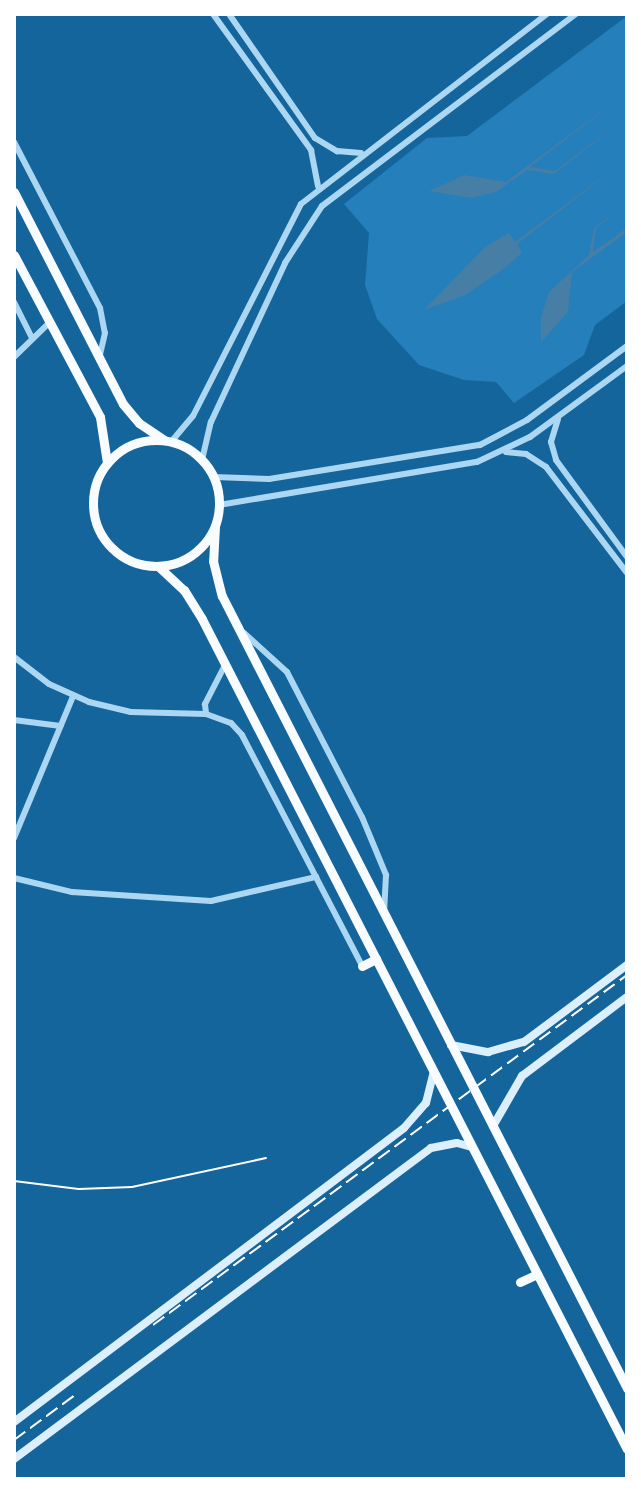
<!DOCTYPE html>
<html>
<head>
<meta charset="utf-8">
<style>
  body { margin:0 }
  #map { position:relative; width:641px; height:1493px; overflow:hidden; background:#15659d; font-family:"Fira Sans Condensed",sans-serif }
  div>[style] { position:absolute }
  .green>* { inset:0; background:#247fba }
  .water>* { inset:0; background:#477ea6 }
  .street>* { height:6px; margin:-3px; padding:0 3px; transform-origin:3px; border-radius:3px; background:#acd7f3 }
  .secondary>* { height:8px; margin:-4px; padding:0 4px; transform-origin:4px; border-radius:4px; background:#dbeffd }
  .primary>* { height:9px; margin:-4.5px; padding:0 4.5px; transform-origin:4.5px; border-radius:4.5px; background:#f8fcff }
  .primary>.ring { margin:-4.5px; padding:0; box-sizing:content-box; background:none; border:9px solid #f8fcff; border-radius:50% }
  .tram>* { height:2px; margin:-1px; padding:0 1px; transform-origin:1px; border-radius:1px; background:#fff }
  .rail>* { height:2px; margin-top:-1px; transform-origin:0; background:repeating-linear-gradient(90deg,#fff 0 14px,transparent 0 20px) }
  span { translate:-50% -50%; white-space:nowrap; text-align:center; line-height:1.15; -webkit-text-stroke:7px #15659d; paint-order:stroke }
  .frame { position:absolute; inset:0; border:16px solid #fff; pointer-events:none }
</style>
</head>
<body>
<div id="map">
  <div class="green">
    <i style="clip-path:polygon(627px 16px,627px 301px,595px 325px,584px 355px,514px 403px,496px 382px,464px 380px,419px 365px,377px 319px,365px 285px,369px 233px,344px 204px,427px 138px,467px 136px)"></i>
  </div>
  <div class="water">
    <i style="clip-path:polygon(627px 92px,530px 167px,555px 171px,627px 117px,554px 174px,527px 170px,496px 192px,472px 198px,429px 191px,464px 175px,506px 182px)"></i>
    <i style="clip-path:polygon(627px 159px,517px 244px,522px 253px,505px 268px,465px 295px,424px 310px,485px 247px,509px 233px,515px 242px)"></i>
    <i style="clip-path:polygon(627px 203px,596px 228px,593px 252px,627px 228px,627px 232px,572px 272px,568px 312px,541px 342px,541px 317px,549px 292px,589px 255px,594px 228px)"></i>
  </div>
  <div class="street">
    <i style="left:213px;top:14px;width:168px;rotate:54.2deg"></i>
    <i style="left:311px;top:150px;width:37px;rotate:79deg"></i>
    <i style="left:229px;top:14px;width:151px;rotate:55.3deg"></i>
    <i style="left:315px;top:138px;width:26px;rotate:31deg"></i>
    <i style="left:337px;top:151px;width:24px;rotate:5deg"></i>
    <i style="left:14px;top:142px;width:187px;rotate:62.6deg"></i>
    <i style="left:100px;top:308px;width:25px;rotate:79deg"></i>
    <i style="left:105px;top:333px;width:27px;rotate:103deg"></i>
    <i style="left:14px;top:302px;width:40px;rotate:63.4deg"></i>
    <i style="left:14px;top:357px;width:49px;rotate:-44.2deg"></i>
    <i style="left:558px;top:419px;width:24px;rotate:107deg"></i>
    <i style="left:551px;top:442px;width:19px;rotate:74deg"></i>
    <i style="left:556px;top:460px;width:120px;rotate:53.8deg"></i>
    <i style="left:171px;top:442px;width:34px;rotate:-50deg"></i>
    <i style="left:193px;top:416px;width:238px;rotate:-63deg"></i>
    <i style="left:301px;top:204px;width:311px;rotate:-37.7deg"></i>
    <i style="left:506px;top:452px;width:20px;rotate:6deg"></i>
    <i style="left:526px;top:454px;width:24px;rotate:33deg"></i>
    <i style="left:546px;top:467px;width:133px;rotate:52.6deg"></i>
    <i style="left:202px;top:460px;width:39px;rotate:-77deg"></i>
    <i style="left:211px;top:422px;width:175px;rotate:-65deg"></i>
    <i style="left:285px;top:263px;width:68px;rotate:-57deg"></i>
    <i style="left:322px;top:206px;width:318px;rotate:-37.1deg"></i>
    <i style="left:214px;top:477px;width:55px;rotate:2.1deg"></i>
    <i style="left:269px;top:479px;width:214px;rotate:-9.2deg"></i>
    <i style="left:480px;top:445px;width:53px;rotate:-28deg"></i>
    <i style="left:527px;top:420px;width:124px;rotate:-36.5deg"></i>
    <i style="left:219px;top:505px;width:262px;rotate:-9.5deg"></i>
    <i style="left:477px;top:462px;width:59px;rotate:-25.3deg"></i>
    <i style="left:530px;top:437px;width:120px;rotate:-36.2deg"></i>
    <i style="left:244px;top:633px;width:58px;rotate:42.2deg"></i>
    <i style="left:287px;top:672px;width:163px;rotate:62.7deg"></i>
    <i style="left:362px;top:817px;width:63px;rotate:67.5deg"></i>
    <i style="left:386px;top:875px;width:36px;rotate:93deg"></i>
    <i style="left:14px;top:657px;width:44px;rotate:37.6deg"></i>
    <i style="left:49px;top:684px;width:44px;rotate:24.2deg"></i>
    <i style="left:89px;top:702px;width:43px;rotate:13.4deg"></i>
    <i style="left:131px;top:712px;width:75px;rotate:1.5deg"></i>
    <i style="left:224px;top:667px;width:42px;rotate:117.2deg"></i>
    <i style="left:205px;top:704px;width:10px;rotate:84deg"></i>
    <i style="left:206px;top:714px;width:27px;rotate:20deg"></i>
    <i style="left:231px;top:723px;width:16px;rotate:47deg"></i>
    <i style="left:242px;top:735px;width:260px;rotate:62.5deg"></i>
    <i style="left:14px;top:720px;width:47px;rotate:7.3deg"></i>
    <i style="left:14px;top:838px;width:154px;rotate:-67.4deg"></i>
    <i style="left:14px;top:878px;width:60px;rotate:13.6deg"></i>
    <i style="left:72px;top:892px;width:139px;rotate:3.7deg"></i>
    <i style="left:211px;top:901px;width:108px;rotate:-12.9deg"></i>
  </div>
  <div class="secondary">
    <i style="left:451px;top:1045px;width:38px;rotate:11deg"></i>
    <i style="left:488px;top:1052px;width:37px;rotate:-16deg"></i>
    <i style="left:524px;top:1042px;width:129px;rotate:-36.8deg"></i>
    <i style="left:493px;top:1126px;width:58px;rotate:-59.9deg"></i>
    <i style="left:522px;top:1076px;width:131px;rotate:-37deg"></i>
    <i style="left:14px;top:1422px;width:488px;rotate:-37deg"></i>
    <i style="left:404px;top:1128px;width:33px;rotate:-49deg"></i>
    <i style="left:426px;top:1103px;width:32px;rotate:-76deg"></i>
    <i style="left:14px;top:1459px;width:520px;rotate:-36.72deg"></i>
    <i style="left:431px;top:1148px;width:26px;rotate:-11deg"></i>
    <i style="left:457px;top:1143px;width:16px;rotate:15deg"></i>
  </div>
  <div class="primary">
    <i style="left:14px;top:192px;width:238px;rotate:62.8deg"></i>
    <i style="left:123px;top:404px;width:25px;rotate:50deg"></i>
    <i style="left:139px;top:423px;width:30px;rotate:34deg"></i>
    <i style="left:14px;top:255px;width:183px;rotate:62deg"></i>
    <i style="left:100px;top:417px;width:47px;rotate:81.3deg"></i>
    <i class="ring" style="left:93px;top:440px;width:117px;height:117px"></i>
    <i style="left:215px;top:526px;width:35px;rotate:93deg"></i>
    <i style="left:213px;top:561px;width:36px;rotate:76deg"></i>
    <i style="left:222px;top:596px;width:890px;rotate:62.92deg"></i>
    <i style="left:159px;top:567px;width:34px;rotate:43deg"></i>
    <i style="left:184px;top:590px;width:34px;rotate:58deg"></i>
    <i style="left:202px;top:619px;width:932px;rotate:62.89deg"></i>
    <i style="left:362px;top:966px;width:16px;rotate:-27deg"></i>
    <i style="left:520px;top:1282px;width:19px;rotate:-25deg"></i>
  </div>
  <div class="tram">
    <i style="left:14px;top:1181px;width:65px;rotate:7deg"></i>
    <i style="left:79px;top:1189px;width:53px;rotate:-2.2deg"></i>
    <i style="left:132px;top:1187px;width:137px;rotate:-12.2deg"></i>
  </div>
  <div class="rail">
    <i style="left:153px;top:1325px;width:589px;rotate:-36.44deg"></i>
    <i style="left:14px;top:1440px;width:76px;rotate:-36.4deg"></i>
  </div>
  <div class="frame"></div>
</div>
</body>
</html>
